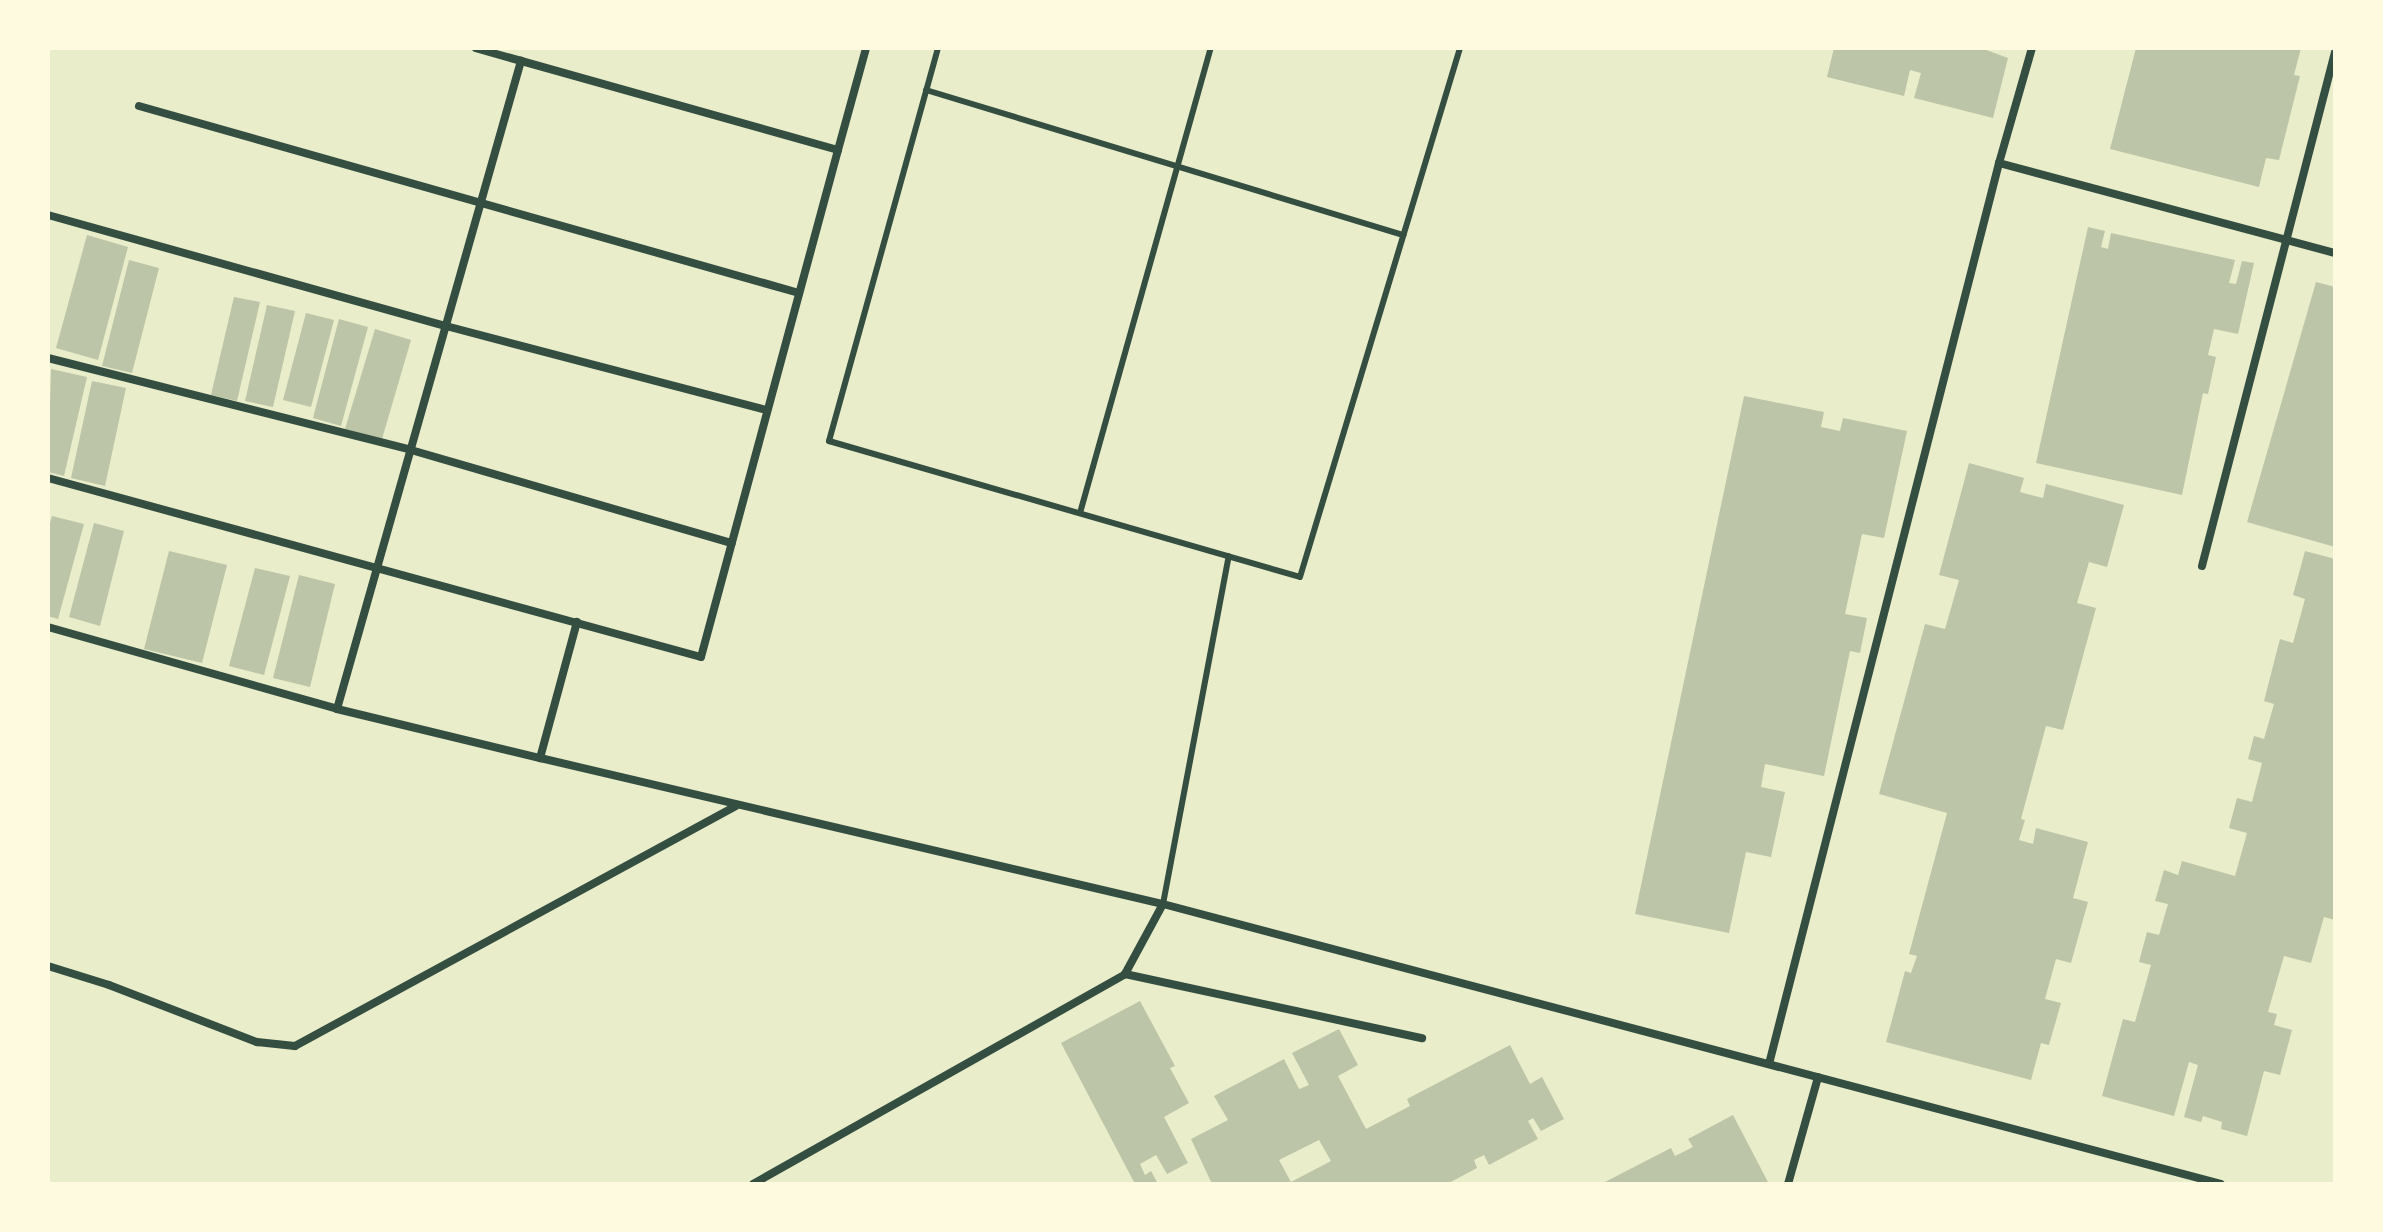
<!DOCTYPE html>
<html>
<head>
<meta charset="utf-8">
<style>
  body { margin:0 }
  #map { position:relative; width:2383px; height:1232px; overflow:hidden; background:#e9edc9; font-family:Karla,sans-serif }
  div>[style] { position:absolute }
  .building>* { inset:0; background:#bcc5a7 }
  .service>* { height:6px; margin:-3px; padding:0 3px; transform-origin:3px; border-radius:3px; background:#344e41 }
  .minor>* { height:8px; margin:-4px; padding:0 4px; transform-origin:4px; border-radius:4px; background:#344e41 }
  span { translate:-50% -50%; white-space:nowrap; text-align:center; line-height:1.15; -webkit-text-stroke:8px #fefae0; paint-order:stroke }
  .frame { position:absolute; inset:0; border:50px solid #fefae0; pointer-events:none }
</style>
</head>
<body>
<div id="map">
  <div class="building">
    <i style="clip-path:polygon(1834px 48px,1981px 48px,2008px 58px,1993px 118px,1914px 98px,1921px 73px,1910px 70px,1904px 96px,1827px 77px)"></i>
    <i style="clip-path:polygon(2136px 48px,2301px 48px,2294px 75px,2300px 76px,2279px 160px,2266px 158px,2259px 187px,2110px 149px)"></i>
    <i style="clip-path:polygon(2088px 227px,2105px 231px,2101px 247px,2108px 249px,2111px 233px,2235px 260px,2229px 283px,2236px 284px,2242px 261px,2254px 263px,2238px 334px,2214px 329px,2208px 355px,2216px 357px,2208px 394px,2203px 393px,2182px 495px,2036px 463px)"></i>
    <i style="clip-path:polygon(87px 235px,128px 247px,98px 360px,56px 348px)"></i>
    <i style="clip-path:polygon(129px 260px,159px 268px,132px 373px,102px 366px)"></i>
    <i style="clip-path:polygon(2316px 282px,2335px 287px,2335px 547px,2247px 522px)"></i>
    <i style="clip-path:polygon(234px 297px,260px 302px,237px 401px,211px 395px)"></i>
    <i style="clip-path:polygon(267px 305px,295px 311px,273px 407px,245px 401px)"></i>
    <i style="clip-path:polygon(306px 313px,334px 320px,311px 407px,283px 400px)"></i>
    <i style="clip-path:polygon(339px 319px,368px 327px,341px 426px,313px 418px)"></i>
    <i style="clip-path:polygon(375px 329px,411px 340px,382px 439px,345px 429px)"></i>
    <i style="clip-path:polygon(51px 369px,87px 377px,64px 476px,48px 472px)"></i>
    <i style="clip-path:polygon(92px 381px,126px 388px,105px 486px,71px 478px)"></i>
    <i style="clip-path:polygon(1744px 396px,1824px 412px,1821px 427px,1840px 431px,1843px 418px,1907px 431px,1884px 538px,1862px 534px,1845px 614px,1867px 618px,1860px 653px,1850px 651px,1824px 776px,1765px 764px,1761px 787px,1785px 792px,1771px 857px,1746px 852px,1729px 933px,1635px 914px)"></i>
    <i style="clip-path:polygon(1969px 463px,2024px 478px,2020px 492px,2043px 498px,2046px 484px,2124px 505px,2107px 567px,2089px 562px,2077px 603px,2096px 608px,2063px 730px,2046px 726px,2021px 819px,2025px 820px,2019px 840px,2033px 844px,2036px 828px,2088px 842px,2073px 898px,2088px 902px,2071px 963px,2056px 959px,2045px 999px,2061px 1003px,2049px 1045px,2041px 1043px,2031px 1080px,1886px 1042px,1905px 971px,1911px 973px,1917px 956px,1909px 954px,1947px 813px,1879px 794px,1925px 624px,1945px 629px,1959px 580px,1939px 575px)"></i>
    <i style="clip-path:polygon(52px 516px,84px 524px,58px 619px,48px 616px,48px 530px)"></i>
    <i style="clip-path:polygon(94px 523px,124px 531px,100px 626px,69px 617px)"></i>
    <i style="clip-path:polygon(169px 551px,227px 565px,202px 663px,144px 649px)"></i>
    <i style="clip-path:polygon(2305px 551px,2335px 559px,2335px 920px,2324px 917px,2311px 963px,2284px 956px,2268px 1012px,2277px 1014px,2274px 1025px,2292px 1030px,2280px 1075px,2264px 1071px,2247px 1136px,2221px 1129px,2222px 1122px,2203px 1116px,2201px 1122px,2184px 1117px,2198px 1065px,2189px 1062px,2174px 1116px,2102px 1096px,2123px 1019px,2135px 1022px,2151px 965px,2139px 962px,2147px 932px,2159px 935px,2168px 904px,2155px 901px,2164px 870px,2178px 875px,2182px 861px,2235px 876px,2247px 833px,2229px 828px,2237px 798px,2252px 802px,2262px 763px,2248px 759px,2254px 736px,2264px 739px,2274px 704px,2264px 701px,2280px 639px,2293px 643px,2305px 599px,2293px 595px)"></i>
    <i style="clip-path:polygon(255px 568px,290px 576px,264px 675px,229px 666px)"></i>
    <i style="clip-path:polygon(299px 575px,335px 584px,310px 687px,273px 678px)"></i>
    <i style="clip-path:polygon(1140px 1001px,1175px 1066px,1170px 1068px,1189px 1103px,1164px 1117px,1188px 1163px,1167px 1174px,1156px 1155px,1140px 1164px,1145px 1175px,1151px 1171px,1158px 1184px,1135px 1184px,1061px 1043px)"></i>
    <i style="clip-path:polygon(evenodd,1339px 1029px,1358px 1065px,1338px 1076px,1366px 1129px,1410px 1106px,1407px 1099px,1510px 1045px,1530px 1084px,1542px 1077px,1564px 1119px,1541px 1131px,1533px 1118px,1528px 1121px,1538px 1139px,1489px 1165px,1484px 1155px,1474px 1160px,1477px 1168px,1447px 1184px,1212px 1184px,1191px 1139px,1228px 1120px,1214px 1096px,1284px 1059px,1299px 1089px,1309px 1085px,1292px 1053px,1339px 1029px,1319px 1140px,1331px 1161px,1291px 1182px,1279px 1160px,1319px 1140px)"></i>
    <i style="clip-path:polygon(1733px 1115px,1769px 1184px,1601px 1184px,1671px 1148px,1675px 1156px,1693px 1147px,1688px 1139px)"></i>
  </div>
  <div class="service">
    <i style="left:938px;top:48px;width:408px;rotate:105.5deg"></i>
    <i style="left:829px;top:441px;width:490px;rotate:16.1deg"></i>
    <i style="left:1300px;top:577px;width:553px;rotate:-73.17deg"></i>
    <i style="left:926px;top:90px;width:499px;rotate:16.9deg"></i>
    <i style="left:1080px;top:513px;width:483px;rotate:-74.3deg"></i>
    <i style="left:1163px;top:904px;width:354px;rotate:-79.3deg"></i>
  </div>
  <div class="minor">
    <i style="left:139px;top:106px;width:686px;rotate:15.82deg"></i>
    <i style="left:838px;top:150px;width:106px;rotate:-74.6deg"></i>
    <i style="left:1999px;top:163px;width:348px;rotate:15deg"></i>
    <i style="left:48px;top:215px;width:413px;rotate:15.6deg"></i>
    <i style="left:446px;top:326px;width:332px;rotate:14.7deg"></i>
    <i style="left:48px;top:358px;width:374px;rotate:14.2deg"></i>
    <i style="left:411px;top:450px;width:334px;rotate:16.2deg"></i>
    <i style="left:48px;top:478px;width:677px;rotate:15.33deg"></i>
    <i style="left:701px;top:657px;width:525px;rotate:-74.88deg"></i>
    <i style="left:838px;top:150px;width:376px;rotate:-164.3deg"></i>
    <i style="left:2202px;top:566px;width:531px;rotate:-75.49deg"></i>
    <i style="left:48px;top:627px;width:300px;rotate:15.8deg"></i>
    <i style="left:337px;top:709px;width:209px;rotate:13.6deg"></i>
    <i style="left:540px;top:758px;width:141px;rotate:-74.8deg"></i>
    <i style="left:337px;top:709px;width:674px;rotate:-74.15deg"></i>
    <i style="left:540px;top:758px;width:640px;rotate:13.19deg"></i>
    <i style="left:1163px;top:904px;width:1094px;rotate:14.82deg"></i>
    <i style="left:48px;top:966px;width:64px;rotate:17.3deg"></i>
    <i style="left:109px;top:985px;width:159px;rotate:21.1deg"></i>
    <i style="left:257px;top:1042px;width:38px;rotate:6deg"></i>
    <i style="left:295px;top:1046px;width:502px;rotate:-28.56deg"></i>
    <i style="left:1125px;top:974px;width:304px;rotate:12.2deg"></i>
    <i style="left:1769px;top:1064px;width:930px;rotate:-75.68deg"></i>
    <i style="left:1999px;top:163px;width:120px;rotate:-74deg"></i>
    <i style="left:753px;top:1184px;width:427px;rotate:-29.4deg"></i>
    <i style="left:1125px;top:974px;width:80px;rotate:-61.5deg"></i>
    <i style="left:1788px;top:1184px;width:111px;rotate:-74.3deg"></i>
  </div>
  <div class="frame"></div>
</div>
</body>
</html>
